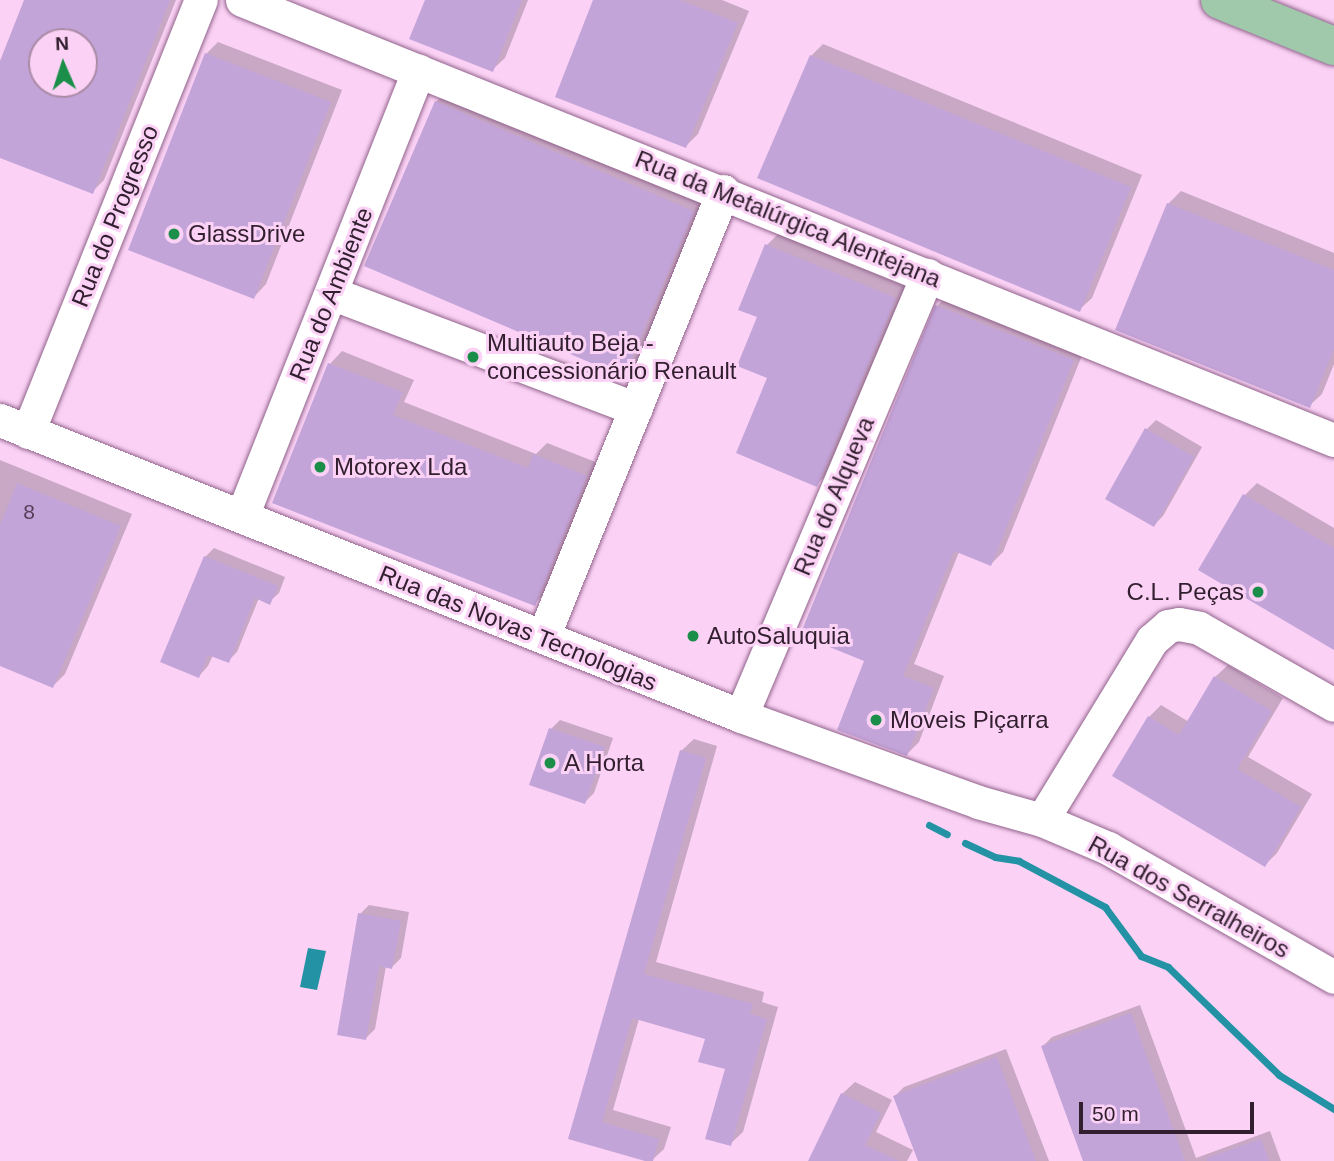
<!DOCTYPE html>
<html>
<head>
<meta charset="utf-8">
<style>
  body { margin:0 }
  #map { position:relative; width:1334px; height:1161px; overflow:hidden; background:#fbd2f5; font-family:Helvetica,sans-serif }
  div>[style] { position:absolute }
  .water>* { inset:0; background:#2392a4 }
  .shadow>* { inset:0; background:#0003 }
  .stream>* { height:7px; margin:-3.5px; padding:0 3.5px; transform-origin:3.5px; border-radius:3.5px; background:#2392a4 }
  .building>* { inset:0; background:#c3a4d9 }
  .roads { filter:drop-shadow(0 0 2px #91638c) drop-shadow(0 0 2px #91638c) }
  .minor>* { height:33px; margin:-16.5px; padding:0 16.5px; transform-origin:16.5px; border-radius:16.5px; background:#fff }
  .major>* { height:38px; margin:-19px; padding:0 19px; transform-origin:19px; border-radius:19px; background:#a0c8aa }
  .dots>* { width:19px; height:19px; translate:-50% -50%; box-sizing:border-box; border:4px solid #fbd2f5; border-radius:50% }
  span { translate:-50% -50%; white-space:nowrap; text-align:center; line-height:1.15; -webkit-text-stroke:6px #fbd2f5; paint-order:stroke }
  .number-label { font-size:21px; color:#564059 }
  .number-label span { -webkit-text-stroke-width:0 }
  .street-label { font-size:24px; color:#311e2e }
  .poi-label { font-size:24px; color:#311e2e }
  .left { translate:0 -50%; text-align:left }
  .right { translate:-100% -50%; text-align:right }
  .north { position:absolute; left:28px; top:28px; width:70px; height:70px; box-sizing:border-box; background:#fbd2f5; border:2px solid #aa8aa5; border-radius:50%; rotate:357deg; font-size:19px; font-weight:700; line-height:28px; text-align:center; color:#311e2e }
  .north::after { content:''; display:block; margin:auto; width:24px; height:32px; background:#1b8f49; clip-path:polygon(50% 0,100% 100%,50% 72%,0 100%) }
  .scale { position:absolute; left:1079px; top:1102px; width:175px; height:32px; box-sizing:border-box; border:4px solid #311e2e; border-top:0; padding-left:9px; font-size:21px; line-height:24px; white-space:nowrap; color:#311e2e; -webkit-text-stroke:5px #fbd2f5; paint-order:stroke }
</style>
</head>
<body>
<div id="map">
  <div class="water">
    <i style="clip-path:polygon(308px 948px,326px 951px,317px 990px,300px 987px)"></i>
  </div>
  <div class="shadow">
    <i style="clip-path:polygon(evenodd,26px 0,176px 0,104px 180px,92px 192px,0 156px,0 65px,26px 0,42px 42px,84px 42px,84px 84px,42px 84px,42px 42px)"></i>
    <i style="clip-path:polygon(427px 0,528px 0,505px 58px,492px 70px)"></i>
    <i style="clip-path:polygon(595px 0,722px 0,749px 11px,698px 134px,686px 146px)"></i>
    <i style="clip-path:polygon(218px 42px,342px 90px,266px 284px,254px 297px,206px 54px)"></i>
    <i style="clip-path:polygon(823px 44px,1142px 175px,1092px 298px,1079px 310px,811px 56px)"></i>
    <i style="clip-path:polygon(449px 90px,705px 199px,636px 363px,623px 375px,436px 102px)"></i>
    <i style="clip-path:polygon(1181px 191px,1334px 253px,1334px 364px,1322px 394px,1309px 406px,1168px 204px)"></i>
    <i style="clip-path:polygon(778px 234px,907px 287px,828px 473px,816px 485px,769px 377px,759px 316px,767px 245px)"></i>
    <i style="clip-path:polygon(949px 294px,1085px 348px,1003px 552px,991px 564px,959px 552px,914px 664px,944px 676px,919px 742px,907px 754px,866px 660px,937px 306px)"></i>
    <i style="clip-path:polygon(342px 351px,414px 380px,404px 402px,536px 454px,547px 443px,598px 463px,546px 592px,534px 604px,330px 364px)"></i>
    <i style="clip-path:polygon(1156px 420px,1202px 447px,1163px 516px,1154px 525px,1147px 429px)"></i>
    <i style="clip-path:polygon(0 460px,132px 514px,65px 674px,53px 686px,0 664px)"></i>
    <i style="clip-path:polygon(1257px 483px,1334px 528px,1334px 648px,1201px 569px,1245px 495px)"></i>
    <i style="clip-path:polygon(214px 548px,285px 577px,279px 593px,269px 602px,259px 598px,237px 652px,228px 661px,213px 655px,208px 666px,199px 676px,205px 557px)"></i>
    <i style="clip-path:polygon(1228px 665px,1283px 698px,1248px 757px,1312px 794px,1277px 853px,1265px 865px,1149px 717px,1161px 705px,1189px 722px,1215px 677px)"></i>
    <i style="clip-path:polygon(560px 720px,613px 738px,594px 793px,585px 802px,551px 729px)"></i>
    <i style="clip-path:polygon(694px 739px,717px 746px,656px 962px,764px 992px,762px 1002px,778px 1007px,743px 1132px,730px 1144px,727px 1068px,707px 1038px,639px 1019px,613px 1110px,671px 1127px,664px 1149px,651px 1161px,571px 1138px,681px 751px)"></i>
    <i style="clip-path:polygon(369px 905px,409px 912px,401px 958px,392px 967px,386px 966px,375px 1029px,366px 1038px,360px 914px)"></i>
    <i style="clip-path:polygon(1140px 1005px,1196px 1158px,1270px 1131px,1281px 1161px,1085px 1161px,1043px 1046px,1052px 1037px)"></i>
    <i style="clip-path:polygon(1006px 1049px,1049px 1161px,920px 1161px,895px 1096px,904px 1087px)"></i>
    <i style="clip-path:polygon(855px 1082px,892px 1100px,876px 1132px,913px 1150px,907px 1161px,810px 1161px,842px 1094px)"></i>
  </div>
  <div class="stream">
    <i style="left:929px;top:825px;width:20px;rotate:27deg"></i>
    <i style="left:965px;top:843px;width:33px;rotate:25deg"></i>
    <i style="left:995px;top:857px;width:24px;rotate:9deg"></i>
    <i style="left:1019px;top:861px;width:98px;rotate:28.1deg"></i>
    <i style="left:1105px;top:907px;width:61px;rotate:53.7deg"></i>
    <i style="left:1141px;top:956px;width:29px;rotate:22deg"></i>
    <i style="left:1168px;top:967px;width:155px;rotate:44.2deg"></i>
    <i style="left:1279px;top:1075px;width:65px;rotate:31.7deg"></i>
  </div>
  <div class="building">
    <i style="clip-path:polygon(evenodd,24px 0,170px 0,93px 194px,0 158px,0 61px,24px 0,42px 42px,84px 42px,84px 84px,42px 84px,42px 42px)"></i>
    <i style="clip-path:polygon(425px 0,522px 0,493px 72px,409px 39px)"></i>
    <i style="clip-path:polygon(593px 0,680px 0,738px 23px,686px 148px,555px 97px)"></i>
    <i style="clip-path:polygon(205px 53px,331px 102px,254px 299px,128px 250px)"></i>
    <i style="clip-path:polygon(810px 55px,1131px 187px,1080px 312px,757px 178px)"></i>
    <i style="clip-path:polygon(435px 101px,694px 211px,624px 377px,364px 266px)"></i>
    <i style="clip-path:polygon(1167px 203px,1334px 270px,1334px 349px,1310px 408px,1115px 330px)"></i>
    <i style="clip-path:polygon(765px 244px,896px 298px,817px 487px,736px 453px,767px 378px,737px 366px,757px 317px,738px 310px)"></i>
    <i style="clip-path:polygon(935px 305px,1074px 360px,991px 566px,954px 551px,903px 676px,934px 688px,907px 756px,837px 730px,864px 661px,800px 635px)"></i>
    <i style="clip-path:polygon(328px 363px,403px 392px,393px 415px,528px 468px,533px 454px,587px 476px,535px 606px,272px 503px)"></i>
    <i style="clip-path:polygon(1145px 428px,1194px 457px,1154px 527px,1105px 499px)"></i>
    <i style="clip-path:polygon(17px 483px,121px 526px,53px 688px,0 666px,0 525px)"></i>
    <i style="clip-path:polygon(1243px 494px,1334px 548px,1334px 650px,1198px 570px)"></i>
    <i style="clip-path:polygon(204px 556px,278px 586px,270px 605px,255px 598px,229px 663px,208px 655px,199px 678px,160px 662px)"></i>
    <i style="clip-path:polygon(1214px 676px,1272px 711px,1237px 769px,1301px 807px,1265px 867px,1112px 776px,1148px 716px,1179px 735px)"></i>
    <i style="clip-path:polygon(549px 728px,605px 747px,585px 804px,529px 785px)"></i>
    <i style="clip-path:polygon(680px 750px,706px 758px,644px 974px,753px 1004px,750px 1014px,767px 1019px,731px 1146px,705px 1139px,725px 1069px,698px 1062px,705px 1039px,632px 1018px,602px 1122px,659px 1139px,653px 1161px,645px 1161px,568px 1139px)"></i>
    <i style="clip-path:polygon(358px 913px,401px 921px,392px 969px,379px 966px,366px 1040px,337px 1035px)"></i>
    <i style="clip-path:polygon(1131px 1013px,1185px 1161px,1083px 1161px,1041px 1046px)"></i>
    <i style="clip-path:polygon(997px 1057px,1036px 1161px,918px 1161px,893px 1096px)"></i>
    <i style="clip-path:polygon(841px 1093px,881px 1113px,865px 1145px,899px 1161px,808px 1161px)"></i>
    <i style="clip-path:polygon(1261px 1139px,1269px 1161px,1207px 1161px,1207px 1158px)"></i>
  </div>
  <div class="roads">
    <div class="minor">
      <i style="left:242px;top:0;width:1177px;rotate:21.95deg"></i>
      <i style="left:331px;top:293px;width:326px;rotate:20.8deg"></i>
      <i style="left:0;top:420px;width:798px;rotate:21.77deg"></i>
      <i style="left:741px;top:716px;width:252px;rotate:19.9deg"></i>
      <i style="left:978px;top:802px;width:66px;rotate:15.7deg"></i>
      <i style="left:1042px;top:820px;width:72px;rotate:23deg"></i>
      <i style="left:1108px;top:848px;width:260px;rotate:29.7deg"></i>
      <i style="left:28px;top:432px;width:465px;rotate:-68.2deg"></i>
      <i style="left:242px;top:516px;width:479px;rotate:-68.4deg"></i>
      <i style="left:543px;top:637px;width:481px;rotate:-68deg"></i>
      <i style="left:741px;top:716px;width:479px;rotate:-67.1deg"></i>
      <i style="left:1042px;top:820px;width:211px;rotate:-58.6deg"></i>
      <i style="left:1152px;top:640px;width:21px;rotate:-41deg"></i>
      <i style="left:1168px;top:626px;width:11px;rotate:-10deg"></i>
      <i style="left:1179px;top:624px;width:20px;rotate:11deg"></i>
      <i style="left:1199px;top:628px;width:155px;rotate:29.7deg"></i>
    </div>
    <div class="major">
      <i style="left:1220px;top:0;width:123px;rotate:22deg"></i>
    </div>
  </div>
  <div class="dots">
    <i style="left:174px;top:234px;background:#1b8f49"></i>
    <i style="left:473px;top:357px;background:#1b8f49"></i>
    <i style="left:320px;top:467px;background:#1b8f49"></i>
    <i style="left:1258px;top:592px;background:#1b8f49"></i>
    <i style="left:693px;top:636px;background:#1b8f49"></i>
    <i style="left:876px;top:720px;background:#1b8f49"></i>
    <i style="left:550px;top:763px;background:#1b8f49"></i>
  </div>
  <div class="number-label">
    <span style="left:29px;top:512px">8</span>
  </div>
  <div class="street-label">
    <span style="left:115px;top:216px;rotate:-68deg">Rua do Progresso</span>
    <span style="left:788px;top:219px;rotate:22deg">Rua da Metalúrgica Alentejana</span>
    <span style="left:331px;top:294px;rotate:-68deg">Rua do Ambiente</span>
    <span style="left:834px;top:496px;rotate:-67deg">Rua do Alqueva</span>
    <span style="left:518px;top:628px;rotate:22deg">Rua das Novas Tecnologias</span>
    <span style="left:1189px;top:897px;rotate:29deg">Rua dos Serralheiros</span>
  </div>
  <div class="poi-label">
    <span class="left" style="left:188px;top:234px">GlassDrive</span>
    <span class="left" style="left:487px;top:357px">Multiauto Beja -<br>concessionário Renault</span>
    <span class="left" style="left:334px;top:467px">Motorex Lda</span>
    <span class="right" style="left:1244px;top:592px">C.L. Peças</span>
    <span class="left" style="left:707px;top:636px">AutoSaluquia</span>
    <span class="left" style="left:890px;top:720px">Moveis Piçarra</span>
    <span class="left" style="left:564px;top:763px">A Horta</span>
  </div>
  <div class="north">N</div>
  <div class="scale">50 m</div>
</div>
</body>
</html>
